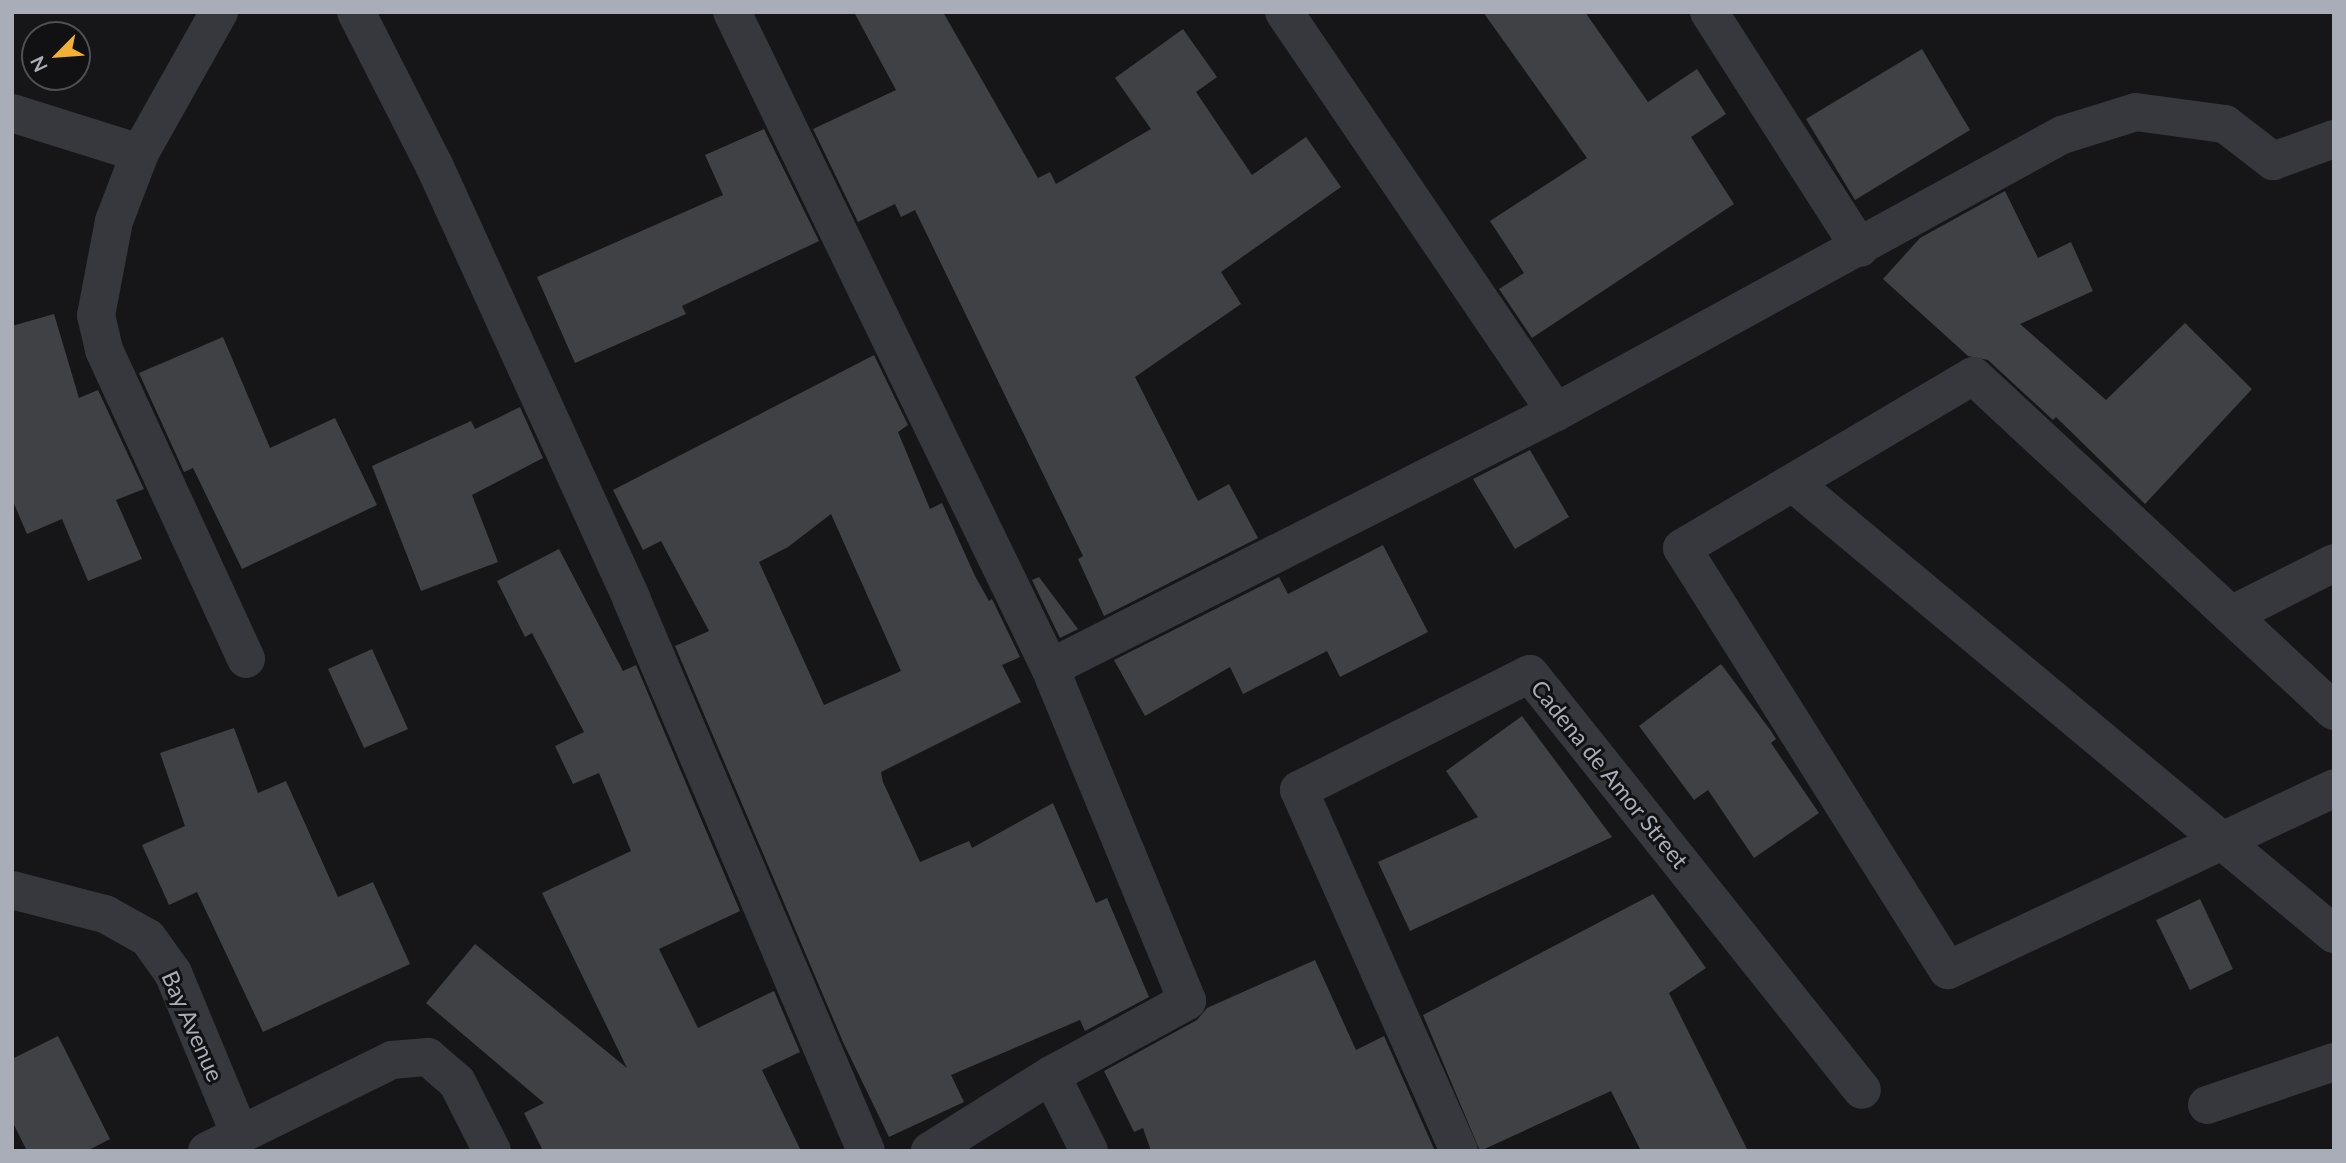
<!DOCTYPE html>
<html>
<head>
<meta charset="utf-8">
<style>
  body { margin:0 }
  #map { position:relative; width:2346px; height:1163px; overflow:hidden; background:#161618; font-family:Lato,sans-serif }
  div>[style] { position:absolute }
  .building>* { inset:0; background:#404145 }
  .street>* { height:38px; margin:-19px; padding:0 19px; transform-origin:19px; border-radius:19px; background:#37383d }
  span { translate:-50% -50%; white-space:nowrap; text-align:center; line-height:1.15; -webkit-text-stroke:6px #111113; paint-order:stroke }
  .street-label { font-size:23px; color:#a8adb8 }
  .frame { position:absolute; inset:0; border:14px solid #a8adb8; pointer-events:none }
  .north { position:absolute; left:21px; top:21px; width:70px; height:70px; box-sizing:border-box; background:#111113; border:2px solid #4d4f55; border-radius:50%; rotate:245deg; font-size:19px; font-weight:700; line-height:28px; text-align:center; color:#a8adb8 }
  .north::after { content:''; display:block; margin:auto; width:24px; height:32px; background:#f2b134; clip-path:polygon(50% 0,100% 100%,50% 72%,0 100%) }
</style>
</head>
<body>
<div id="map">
  <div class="building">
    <i style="clip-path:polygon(854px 12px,943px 12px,1038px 178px,1050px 172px,1056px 184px,1151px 129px,1115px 78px,1183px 29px,1217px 77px,1196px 92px,1252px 175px,1306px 137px,1341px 187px,1221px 272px,1241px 304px,1135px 377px,1198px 501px,1229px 484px,1258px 538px,1104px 616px,1078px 559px,1083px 556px,915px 210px,901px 217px,895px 204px,858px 222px,813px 129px,896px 90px)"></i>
    <i style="clip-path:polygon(1483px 12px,1585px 12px,1648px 102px,1697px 69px,1726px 114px,1691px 137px,1734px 204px,1532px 338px,1499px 289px,1524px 273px,1490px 221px,1587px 158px)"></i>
    <i style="clip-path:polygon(1922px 49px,1970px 130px,1855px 200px,1806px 119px)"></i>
    <i style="clip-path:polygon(764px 129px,819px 241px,682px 306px,686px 314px,575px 363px,537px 277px,723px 195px,705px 155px)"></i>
    <i style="clip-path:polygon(2005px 191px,2038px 258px,2071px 242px,2093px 291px,2020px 324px,2106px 400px,2185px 323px,2252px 389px,2145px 504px,2056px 417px,2053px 420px,1988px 360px,1968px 356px,1883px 279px,1920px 238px)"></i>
    <i style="clip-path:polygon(54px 314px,79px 398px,98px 390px,144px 489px,116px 500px,142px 559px,88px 581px,62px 519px,27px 534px,12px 499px,12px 326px)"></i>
    <i style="clip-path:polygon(223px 337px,270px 448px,335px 418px,377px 505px,242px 569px,193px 468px,184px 472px,139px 373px)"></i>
    <i style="clip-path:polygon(evenodd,874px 355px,908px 425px,898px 432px,930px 509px,942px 503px,975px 576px,989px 601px,992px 599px,1020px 657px,1002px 665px,1021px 702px,881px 772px,883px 782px,920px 862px,969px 841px,972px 848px,1053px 803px,1096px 903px,1107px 898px,1149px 997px,1085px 1031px,1080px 1020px,951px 1075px,964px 1102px,889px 1137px,843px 1042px,675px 646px,709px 631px,661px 541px,643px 550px,613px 490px,874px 355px,831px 514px,901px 671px,824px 705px,759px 562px,788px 547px,831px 514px)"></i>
    <i style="clip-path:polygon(520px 407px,543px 458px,472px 495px,498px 562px,421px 591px,372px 466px,471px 421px,475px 429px)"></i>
    <i style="clip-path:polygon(1530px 450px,1569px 517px,1515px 549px,1473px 479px)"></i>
    <i style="clip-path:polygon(1383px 545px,1428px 632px,1340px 677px,1327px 651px,1243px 694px,1230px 667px,1145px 716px,1114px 660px,1279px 577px,1288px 594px)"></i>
    <i style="clip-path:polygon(559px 549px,623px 671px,636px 665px,740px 911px,659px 949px,698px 1028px,774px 991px,800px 1052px,762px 1070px,801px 1151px,543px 1151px,524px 1113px,544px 1103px,426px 1003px,475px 944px,627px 1068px,542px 893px,631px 851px,599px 773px,573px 784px,555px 746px,584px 732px,532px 633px,525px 637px,497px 581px)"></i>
    <i style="clip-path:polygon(1039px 577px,1078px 629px,1060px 638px,1032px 580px)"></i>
    <i style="clip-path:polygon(372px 649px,408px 729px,364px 748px,328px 669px)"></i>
    <i style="clip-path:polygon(1721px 664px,1771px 731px,1776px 739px,1771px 743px,1819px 813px,1754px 858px,1708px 790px,1694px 800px,1639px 726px)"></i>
    <i style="clip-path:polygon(1522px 716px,1612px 837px,1410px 931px,1378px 862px,1478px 817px,1446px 771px)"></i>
    <i style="clip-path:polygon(234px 728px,258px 793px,286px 781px,338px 897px,373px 882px,410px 964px,263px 1032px,197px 892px,169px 905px,142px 845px,185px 826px,160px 753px)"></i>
    <i style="clip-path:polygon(1653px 894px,1706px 968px,1669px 993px,1748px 1151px,1641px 1151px,1611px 1091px,1480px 1151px,1423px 1015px)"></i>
    <i style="clip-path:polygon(2200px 899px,2233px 969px,2190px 990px,2156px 920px)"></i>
    <i style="clip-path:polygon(1315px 960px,1356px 1050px,1384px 1036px,1435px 1151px,1151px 1151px,1143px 1128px,1134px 1132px,1104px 1071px,1197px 1020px,1207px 1008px)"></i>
    <i style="clip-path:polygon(58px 1036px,110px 1139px,87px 1151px,27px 1151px,12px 1121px,12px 1059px)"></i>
  </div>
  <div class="street">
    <i style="left:219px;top:12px;width:162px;rotate:119.3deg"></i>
    <i style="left:140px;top:153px;width:73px;rotate:110.9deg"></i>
    <i style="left:114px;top:221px;width:96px;rotate:100.8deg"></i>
    <i style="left:96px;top:315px;width:36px;rotate:77deg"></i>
    <i style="left:104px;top:350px;width:340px;rotate:65.3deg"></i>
    <i style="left:356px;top:12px;width:172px;rotate:63deg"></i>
    <i style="left:434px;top:165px;width:476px;rotate:65.5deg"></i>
    <i style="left:631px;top:598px;width:601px;rotate:66.98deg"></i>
    <i style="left:732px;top:12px;width:729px;rotate:64.14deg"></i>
    <i style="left:1050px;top:668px;width:360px;rotate:67.6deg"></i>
    <i style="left:1187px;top:1001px;width:155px;rotate:151.4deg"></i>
    <i style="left:1051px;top:1075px;width:143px;rotate:147.9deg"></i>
    <i style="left:1284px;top:12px;width:484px;rotate:55.8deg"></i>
    <i style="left:1709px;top:12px;width:280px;rotate:57.4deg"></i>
    <i style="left:12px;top:113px;width:134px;rotate:17.4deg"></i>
    <i style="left:1793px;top:483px;width:704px;rotate:39.82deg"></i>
    <i style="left:2231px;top:615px;width:115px;rotate:-26.8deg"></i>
    <i style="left:1050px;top:668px;width:567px;rotate:-26.84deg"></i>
    <i style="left:1556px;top:412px;width:577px;rotate:-28.7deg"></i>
    <i style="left:2062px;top:135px;width:77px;rotate:-17.3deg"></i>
    <i style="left:2136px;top:112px;width:90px;rotate:7.7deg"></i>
    <i style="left:2225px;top:124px;width:61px;rotate:37.6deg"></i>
    <i style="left:2273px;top:161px;width:65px;rotate:-19.8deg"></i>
    <i style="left:2334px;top:711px;width:492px;rotate:-137.1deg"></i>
    <i style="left:1973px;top:376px;width:338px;rotate:149.4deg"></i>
    <i style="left:1682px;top:548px;width:499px;rotate:57.8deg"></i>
    <i style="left:1948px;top:970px;width:427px;rotate:-25.2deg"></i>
    <i style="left:12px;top:890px;width:96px;rotate:14.5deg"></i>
    <i style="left:105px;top:914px;width:49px;rotate:29.2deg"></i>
    <i style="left:148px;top:938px;width:43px;rotate:54.5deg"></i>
    <i style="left:173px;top:973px;width:175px;rotate:67.5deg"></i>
    <i style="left:1051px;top:1075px;width:85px;rotate:63.4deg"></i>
    <i style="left:2207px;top:1105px;width:134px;rotate:-18.7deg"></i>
    <i style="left:207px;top:1151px;width:206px;rotate:-26.2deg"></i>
    <i style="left:392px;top:1060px;width:36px;rotate:-5deg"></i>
    <i style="left:428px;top:1057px;width:38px;rotate:41deg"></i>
    <i style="left:457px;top:1082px;width:77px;rotate:63.1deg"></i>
    <i style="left:1459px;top:1151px;width:395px;rotate:-113.9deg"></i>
    <i style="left:1299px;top:790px;width:258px;rotate:-26.7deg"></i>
    <i style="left:1530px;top:674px;width:532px;rotate:51.41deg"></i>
  </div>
  <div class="street-label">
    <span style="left:1610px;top:774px;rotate:51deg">Cadena de Amor Street</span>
    <span style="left:193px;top:1026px;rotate:66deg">Bay Avenue</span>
  </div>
  <div class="frame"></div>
  <div class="north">N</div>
</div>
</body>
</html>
